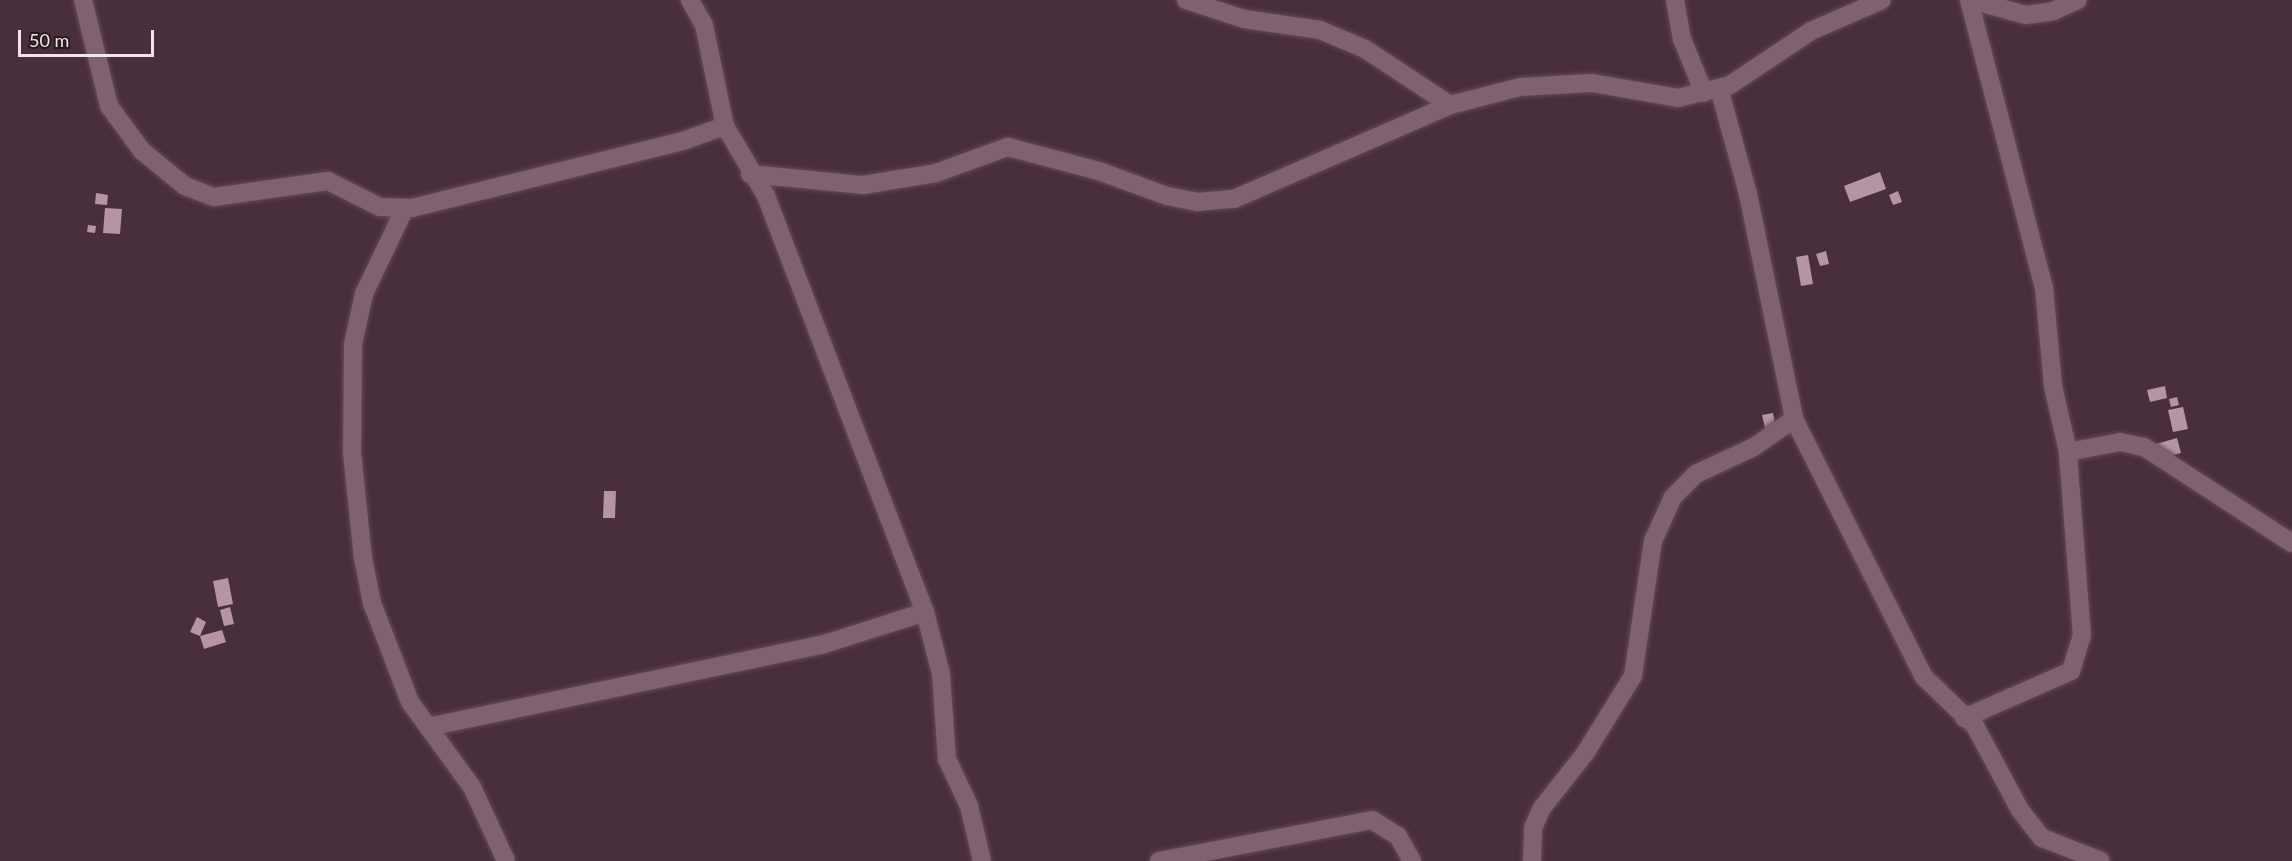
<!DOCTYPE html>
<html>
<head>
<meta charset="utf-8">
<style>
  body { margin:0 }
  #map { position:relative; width:2292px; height:861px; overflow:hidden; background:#492e3b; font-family:Lato,sans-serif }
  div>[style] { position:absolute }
  .building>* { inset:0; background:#b695a3 }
  .roads { filter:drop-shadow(0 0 2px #624b56) drop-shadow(0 0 2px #624b56) }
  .minor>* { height:18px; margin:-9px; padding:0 9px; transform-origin:9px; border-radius:9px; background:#80616f }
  span { translate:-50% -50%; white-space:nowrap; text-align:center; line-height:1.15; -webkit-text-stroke:6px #271b20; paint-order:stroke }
  .scale { position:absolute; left:18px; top:30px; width:136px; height:27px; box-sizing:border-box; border:3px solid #f5e3eb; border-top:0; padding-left:8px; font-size:18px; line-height:21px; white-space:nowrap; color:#f5e3eb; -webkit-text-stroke:4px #271b20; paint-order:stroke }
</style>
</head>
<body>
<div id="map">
  <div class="building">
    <i style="clip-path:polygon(1880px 172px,1886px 189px,1850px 202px,1844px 186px)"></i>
    <i style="clip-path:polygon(1898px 191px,1902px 202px,1893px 205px,1889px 195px)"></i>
    <i style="clip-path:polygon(96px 193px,108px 195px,107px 205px,95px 204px)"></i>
    <i style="clip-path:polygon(105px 208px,122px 209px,120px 234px,103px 233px)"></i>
    <i style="clip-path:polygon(88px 225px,96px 226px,95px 233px,87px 232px)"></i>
    <i style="clip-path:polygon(1826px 251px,1829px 264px,1820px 266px,1816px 254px)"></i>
    <i style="clip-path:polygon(1808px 255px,1813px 284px,1801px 286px,1796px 257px)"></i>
    <i style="clip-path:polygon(2165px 386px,2167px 398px,2150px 402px,2147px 390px)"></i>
    <i style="clip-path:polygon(2177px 397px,2179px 405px,2171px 407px,2169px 399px)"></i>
    <i style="clip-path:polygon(2183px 407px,2188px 429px,2173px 432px,2168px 410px)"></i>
    <i style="clip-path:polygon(1773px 413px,1776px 429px,1766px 432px,1762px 415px)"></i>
    <i style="clip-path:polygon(2177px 438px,2181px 453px,2160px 459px,2156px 444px)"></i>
    <i style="clip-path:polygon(604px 491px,616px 491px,615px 518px,603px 518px)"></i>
    <i style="clip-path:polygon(228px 578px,233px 604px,218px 607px,213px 581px)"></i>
    <i style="clip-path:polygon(230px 607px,234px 624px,224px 626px,220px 610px)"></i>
    <i style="clip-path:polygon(197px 617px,206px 622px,200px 636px,190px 632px)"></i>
    <i style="clip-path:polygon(222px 630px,226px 642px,204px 649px,200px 636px)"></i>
  </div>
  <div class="roads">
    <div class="minor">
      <i style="left:83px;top:0;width:109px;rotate:76.2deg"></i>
      <i style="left:109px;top:106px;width:56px;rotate:53.7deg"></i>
      <i style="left:142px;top:151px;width:55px;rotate:39.1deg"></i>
      <i style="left:185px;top:186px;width:31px;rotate:21deg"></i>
      <i style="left:214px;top:197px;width:115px;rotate:-8deg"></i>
      <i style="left:328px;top:181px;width:58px;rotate:26.6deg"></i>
      <i style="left:380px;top:207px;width:32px;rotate:2deg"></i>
      <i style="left:412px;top:208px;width:279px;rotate:-13.9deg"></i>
      <i style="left:683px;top:141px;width:45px;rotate:-19.7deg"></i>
      <i style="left:690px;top:0;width:29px;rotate:61deg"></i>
      <i style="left:704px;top:25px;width:103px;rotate:78.3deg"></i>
      <i style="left:725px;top:126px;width:81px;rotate:59.6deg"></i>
      <i style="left:766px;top:196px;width:445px;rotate:69.1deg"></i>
      <i style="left:925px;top:612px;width:64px;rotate:75.5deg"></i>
      <i style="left:941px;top:674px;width:85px;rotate:86deg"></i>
      <i style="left:947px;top:759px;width:52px;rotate:64.9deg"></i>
      <i style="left:969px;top:806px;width:57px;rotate:76.7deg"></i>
      <i style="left:1186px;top:0;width:61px;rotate:18.1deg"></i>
      <i style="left:1244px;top:19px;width:77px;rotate:8.2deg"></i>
      <i style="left:1320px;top:30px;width:49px;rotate:22.9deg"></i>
      <i style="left:1365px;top:49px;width:102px;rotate:33.4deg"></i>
      <i style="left:1675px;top:0;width:40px;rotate:80deg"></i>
      <i style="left:1682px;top:39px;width:58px;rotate:67.8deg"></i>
      <i style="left:1971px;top:0;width:57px;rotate:15.3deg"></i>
      <i style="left:2026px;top:15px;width:27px;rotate:-8deg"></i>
      <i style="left:2053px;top:11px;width:27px;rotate:-24deg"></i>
      <i style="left:1719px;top:88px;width:110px;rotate:74.7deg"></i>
      <i style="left:1748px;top:194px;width:230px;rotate:78.4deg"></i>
      <i style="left:1794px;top:419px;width:289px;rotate:63.3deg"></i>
      <i style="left:1924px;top:677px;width:71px;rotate:43.9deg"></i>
      <i style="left:1975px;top:726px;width:95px;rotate:61.8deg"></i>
      <i style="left:2020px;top:810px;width:36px;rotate:52deg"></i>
      <i style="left:2042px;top:838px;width:63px;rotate:21.3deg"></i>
      <i style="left:750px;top:174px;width:114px;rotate:5.6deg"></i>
      <i style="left:863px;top:185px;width:74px;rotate:-9.3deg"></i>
      <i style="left:936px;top:173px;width:77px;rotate:-19.9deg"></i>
      <i style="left:1008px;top:147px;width:94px;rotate:14.8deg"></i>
      <i style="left:1099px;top:171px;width:72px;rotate:20.2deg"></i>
      <i style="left:1167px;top:196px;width:31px;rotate:11deg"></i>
      <i style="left:1197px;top:202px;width:37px;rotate:-5deg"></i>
      <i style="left:1234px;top:199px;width:236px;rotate:-23.5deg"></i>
      <i style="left:1450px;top:105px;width:72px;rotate:-14.4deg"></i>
      <i style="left:1520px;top:87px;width:72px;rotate:-3.2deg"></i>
      <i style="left:1592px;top:83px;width:87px;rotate:9.9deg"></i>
      <i style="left:1678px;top:98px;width:54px;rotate:-14deg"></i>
      <i style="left:1730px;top:85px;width:97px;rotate:-33.7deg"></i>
      <i style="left:1811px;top:31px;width:77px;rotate:-23.6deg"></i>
      <i style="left:405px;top:208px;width:95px;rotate:115.5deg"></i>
      <i style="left:364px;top:294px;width:51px;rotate:102.4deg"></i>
      <i style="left:353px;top:344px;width:108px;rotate:90.5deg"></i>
      <i style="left:352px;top:452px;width:107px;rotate:84.1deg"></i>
      <i style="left:363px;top:558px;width:46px;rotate:78.7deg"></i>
      <i style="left:372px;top:603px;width:106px;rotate:69deg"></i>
      <i style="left:410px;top:702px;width:105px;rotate:53.9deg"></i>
      <i style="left:472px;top:787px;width:81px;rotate:65.3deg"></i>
      <i style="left:2068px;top:452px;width:53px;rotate:-10.9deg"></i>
      <i style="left:2120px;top:442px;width:25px;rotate:12deg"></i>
      <i style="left:2144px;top:447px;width:176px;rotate:33deg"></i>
      <i style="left:1964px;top:718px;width:117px;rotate:-23.7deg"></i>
      <i style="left:2071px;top:671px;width:37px;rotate:-73deg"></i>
      <i style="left:2082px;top:636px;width:185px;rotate:-94.4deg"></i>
      <i style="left:2068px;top:452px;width:68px;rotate:-102.8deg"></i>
      <i style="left:2053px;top:386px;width:98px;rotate:-95.2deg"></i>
      <i style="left:2044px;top:288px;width:298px;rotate:-104.6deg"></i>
      <i style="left:428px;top:727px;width:401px;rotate:-11.8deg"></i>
      <i style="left:821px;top:645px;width:109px;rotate:-17.6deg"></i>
      <i style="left:1159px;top:861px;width:217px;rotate:-10.9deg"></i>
      <i style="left:1372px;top:820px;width:31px;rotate:32deg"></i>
      <i style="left:1398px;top:836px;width:29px;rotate:61deg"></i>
      <i style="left:1532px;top:861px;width:33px;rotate:-88deg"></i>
      <i style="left:1533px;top:828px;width:22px;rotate:-66deg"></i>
      <i style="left:1542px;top:808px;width:71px;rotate:-51.8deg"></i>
      <i style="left:1586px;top:752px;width:89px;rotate:-58.3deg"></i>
      <i style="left:1633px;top:676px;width:136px;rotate:-81.6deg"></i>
      <i style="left:1653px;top:541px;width:48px;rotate:-65.6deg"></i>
      <i style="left:1673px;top:497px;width:33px;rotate:-45deg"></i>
      <i style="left:1696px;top:474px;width:64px;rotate:-25deg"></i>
      <i style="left:1754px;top:447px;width:49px;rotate:-35deg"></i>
    </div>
  </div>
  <div class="scale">50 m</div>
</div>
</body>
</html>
